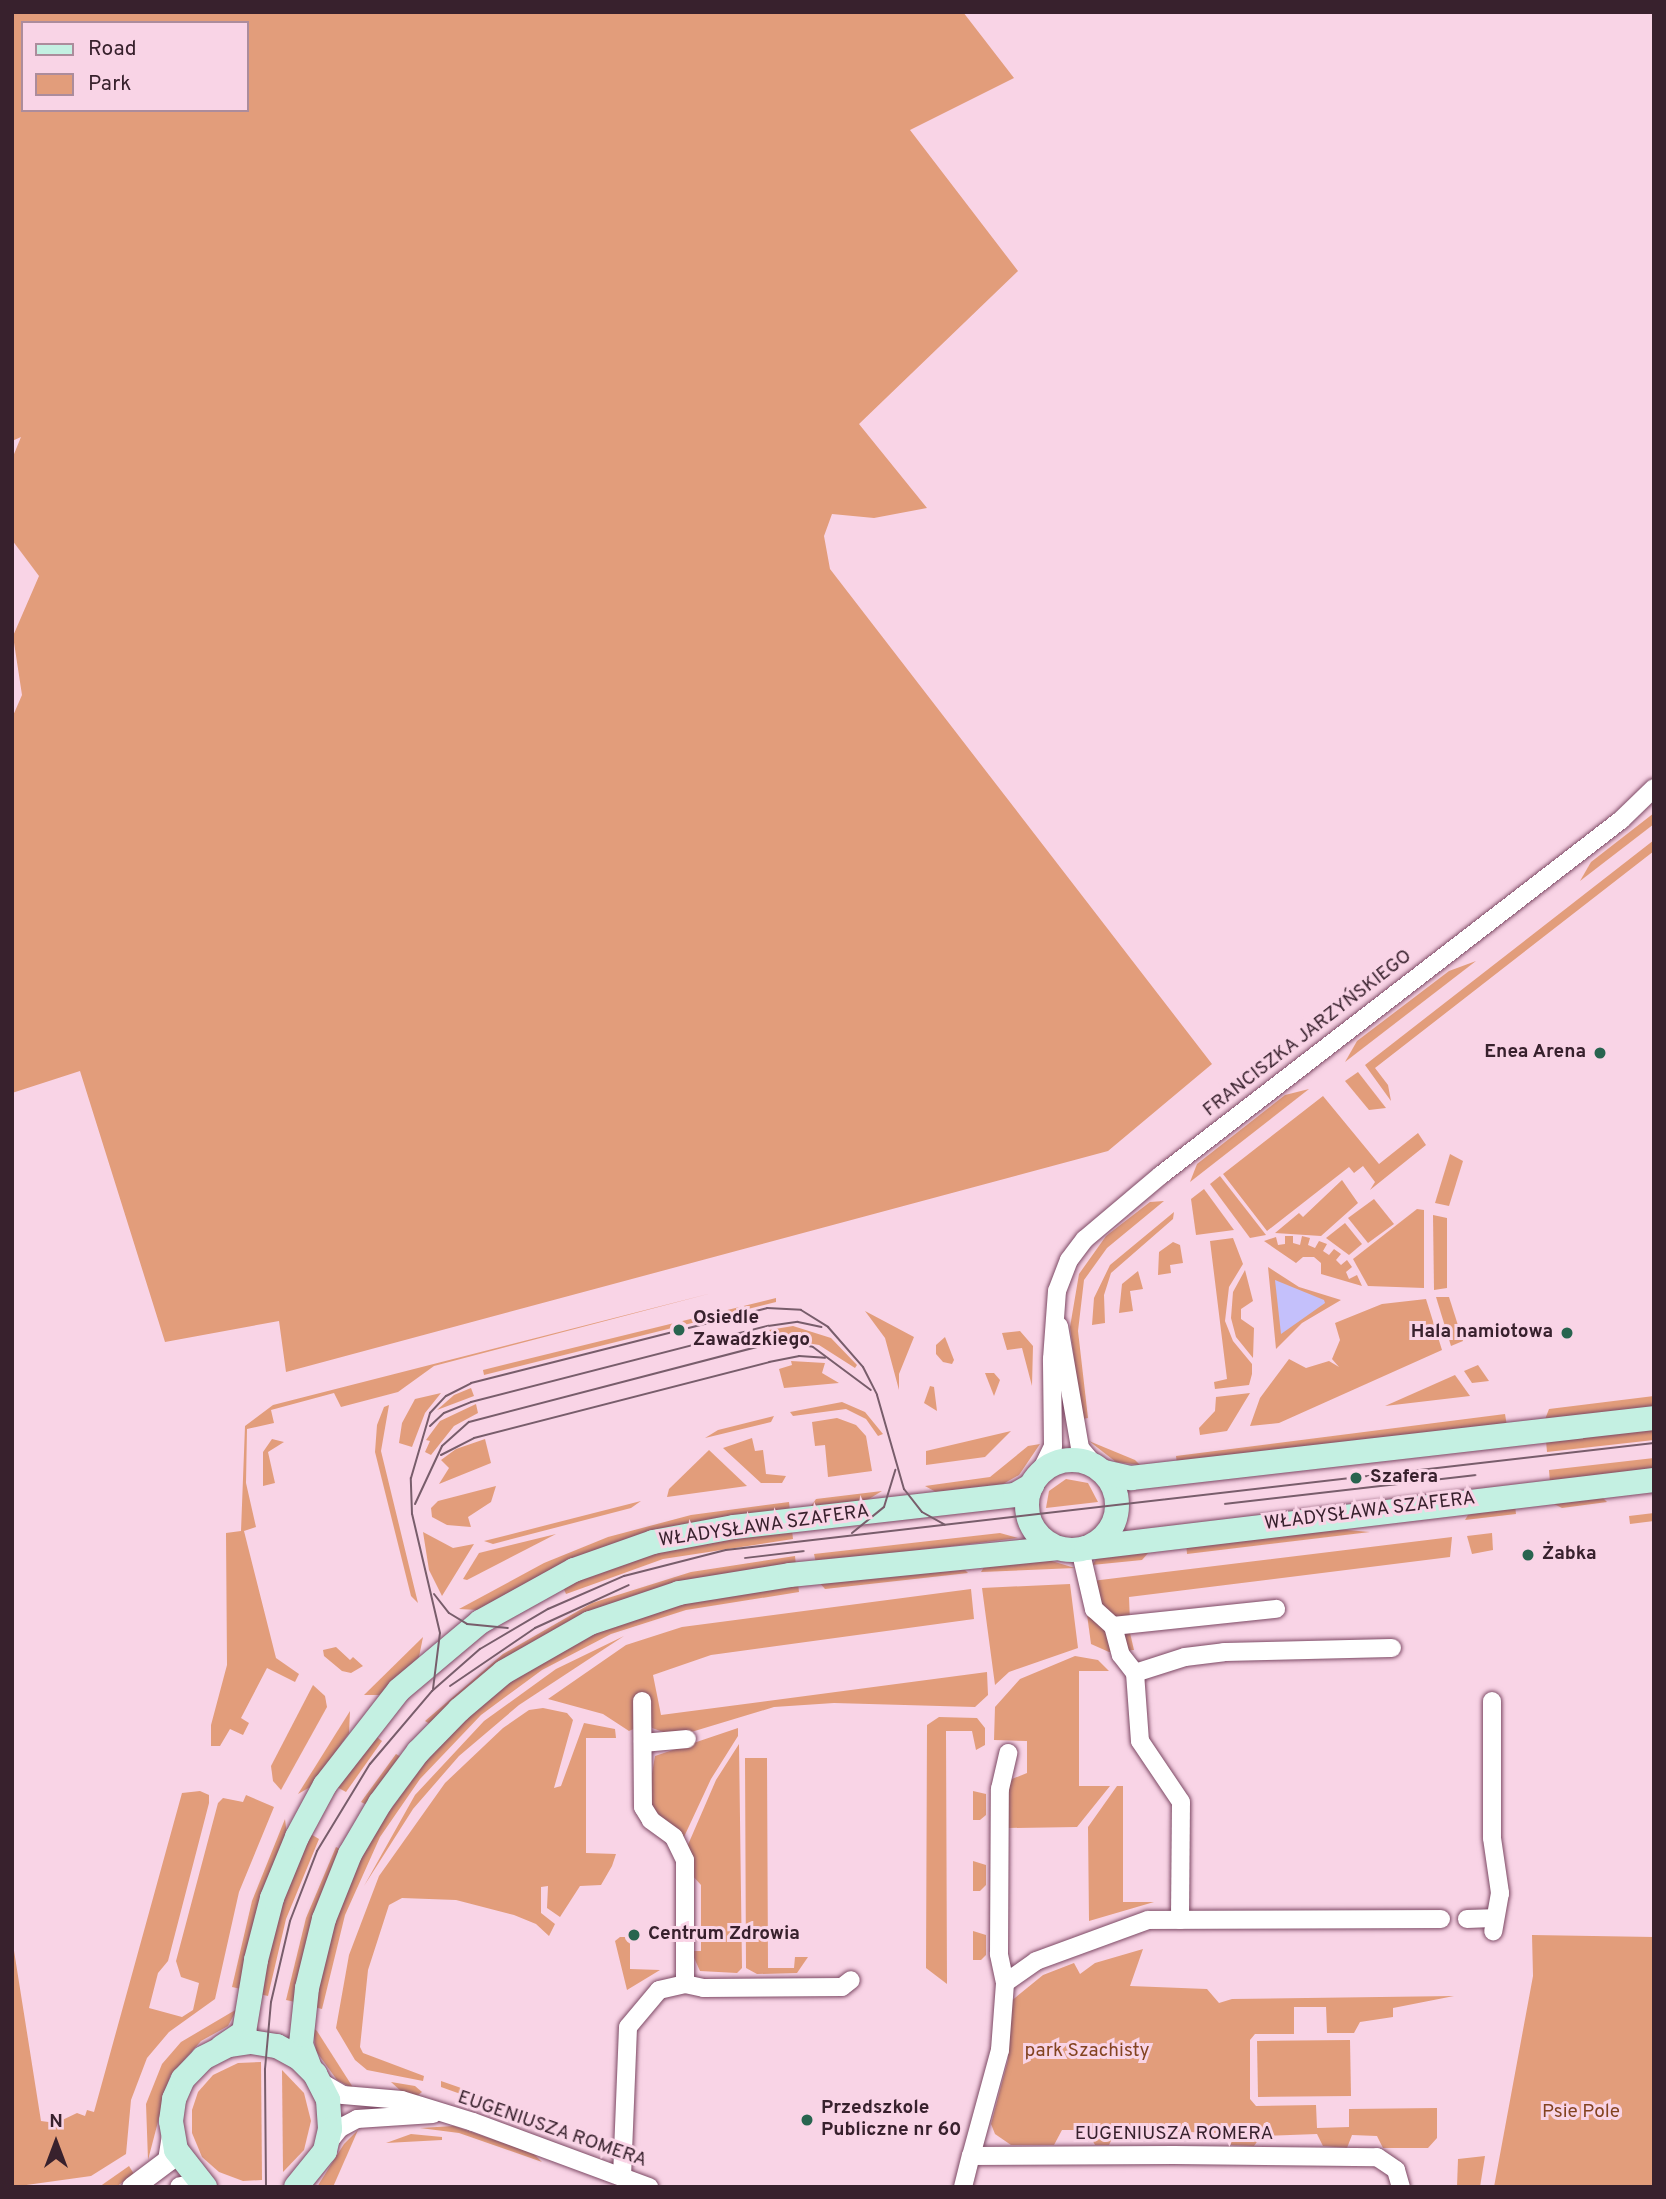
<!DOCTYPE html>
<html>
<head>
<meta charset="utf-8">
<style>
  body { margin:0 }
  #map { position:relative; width:1666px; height:2199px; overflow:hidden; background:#f9d4e6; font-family:Overpass,sans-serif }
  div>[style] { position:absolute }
  .green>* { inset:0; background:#e29d7b }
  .water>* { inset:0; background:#c4c0fb }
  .roads { filter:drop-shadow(0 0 2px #7c4964) drop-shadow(0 0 2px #7c4964) }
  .minor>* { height:18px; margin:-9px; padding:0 9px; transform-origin:9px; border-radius:9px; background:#fff }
  .tertiary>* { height:21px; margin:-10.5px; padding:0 10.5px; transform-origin:10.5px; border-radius:10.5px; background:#fff }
  .secondary>* { height:24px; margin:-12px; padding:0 12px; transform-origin:12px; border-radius:12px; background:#c4f0e2 }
  .secondary>.ring { margin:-12px; padding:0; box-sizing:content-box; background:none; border:24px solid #c4f0e2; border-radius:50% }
  .tram>* { height:2px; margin:-1px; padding:0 1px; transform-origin:1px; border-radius:1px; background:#785d6b }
  .dots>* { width:19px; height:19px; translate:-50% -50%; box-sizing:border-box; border:4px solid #f9d4e6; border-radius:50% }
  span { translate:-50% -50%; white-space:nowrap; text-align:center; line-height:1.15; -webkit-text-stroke:6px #f9d4e6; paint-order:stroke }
  .street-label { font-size:19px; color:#38212d }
  .poi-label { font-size:19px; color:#38212d; font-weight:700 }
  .right { translate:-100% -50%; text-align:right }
  .left { translate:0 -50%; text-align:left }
  .park-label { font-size:19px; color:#834320 }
  .frame { position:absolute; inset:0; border:14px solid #38212d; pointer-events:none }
  .legend { position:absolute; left:21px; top:21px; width:228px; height:91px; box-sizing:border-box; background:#f9d4e6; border:2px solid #ac8c9c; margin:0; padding:9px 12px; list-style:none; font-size:21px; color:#38212d }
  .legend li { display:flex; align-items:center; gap:14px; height:35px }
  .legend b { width:35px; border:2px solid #ac8c9c }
  .north { position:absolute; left:21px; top:2108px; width:70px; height:70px; -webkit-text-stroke:5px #f9d4e6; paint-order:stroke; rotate:0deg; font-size:19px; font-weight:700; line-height:28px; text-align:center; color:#38212d }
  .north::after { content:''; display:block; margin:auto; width:24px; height:32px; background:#38212d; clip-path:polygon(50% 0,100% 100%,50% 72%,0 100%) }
</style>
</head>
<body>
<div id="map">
  <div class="green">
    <i style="clip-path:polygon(evenodd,12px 12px,963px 12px,1014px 78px,910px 130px,1018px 271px,859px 424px,927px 508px,874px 518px,832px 514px,824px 536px,830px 569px,1212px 1064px,1108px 1151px,286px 1372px,279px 1321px,165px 1342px,80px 1071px,12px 1093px,12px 718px,22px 695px,13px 636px,39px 576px,12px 540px,12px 459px,21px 437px,12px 441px,12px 12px,23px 23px,247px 23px,247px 110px,23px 110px,23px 23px)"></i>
    <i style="clip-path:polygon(1654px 813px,1654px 824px,1580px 881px,1591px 862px)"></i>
    <i style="clip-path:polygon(1654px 840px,1654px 851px,1375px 1068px,1388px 1085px,1391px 1101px,1365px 1065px)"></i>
    <i style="clip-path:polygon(1476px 961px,1345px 1062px,1357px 1041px,1449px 971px)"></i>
    <i style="clip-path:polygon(1358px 1072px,1386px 1108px,1369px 1110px,1345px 1081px)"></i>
    <i style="clip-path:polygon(1309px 1089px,1190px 1182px,1197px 1164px,1285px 1095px)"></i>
    <i style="clip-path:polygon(1323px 1096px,1379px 1164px,1418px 1133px,1426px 1145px,1370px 1190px,1375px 1182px,1363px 1166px,1354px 1173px,1349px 1167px,1267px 1231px,1223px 1174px)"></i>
    <i style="clip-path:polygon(1450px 1154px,1463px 1161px,1449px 1206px,1435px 1203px)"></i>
    <i style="clip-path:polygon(1220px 1176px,1266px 1235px,1250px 1238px,1210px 1184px)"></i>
    <i style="clip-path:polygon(1342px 1180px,1358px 1203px,1321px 1236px,1275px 1233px,1299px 1213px,1303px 1217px)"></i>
    <i style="clip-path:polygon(1204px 1189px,1234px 1230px,1196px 1235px,1191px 1199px)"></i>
    <i style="clip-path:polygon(1374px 1199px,1394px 1224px,1368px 1243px,1348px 1218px)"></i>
    <i style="clip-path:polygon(1164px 1201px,1107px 1248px,1084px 1280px,1078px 1331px,1088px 1418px,1082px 1419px,1070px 1327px,1079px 1274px,1106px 1236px,1150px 1202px)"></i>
    <i style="clip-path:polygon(1417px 1209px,1424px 1210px,1424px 1288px,1368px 1286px,1353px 1259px)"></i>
    <i style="clip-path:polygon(1174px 1212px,1173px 1219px,1111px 1273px,1104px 1295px,1105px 1323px,1092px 1325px,1094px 1298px,1110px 1265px)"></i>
    <i style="clip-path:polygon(1433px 1215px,1447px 1218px,1447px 1288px,1434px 1290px)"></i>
    <i style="clip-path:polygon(1345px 1223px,1362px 1244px,1349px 1255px,1326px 1238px)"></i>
    <i style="clip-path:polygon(1285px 1236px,1293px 1236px,1293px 1243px,1300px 1245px,1302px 1236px,1310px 1238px,1308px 1245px,1315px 1248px,1319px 1241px,1327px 1244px,1323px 1251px,1329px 1255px,1334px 1249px,1341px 1254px,1336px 1260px,1341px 1265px,1347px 1260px,1352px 1267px,1346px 1272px,1349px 1279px,1357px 1275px,1362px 1286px,1321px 1274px,1321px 1263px,1314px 1257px,1303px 1257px,1296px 1263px,1264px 1241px,1276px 1237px,1278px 1245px,1285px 1244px)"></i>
    <i style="clip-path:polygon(1233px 1238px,1243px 1264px,1229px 1287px,1225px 1321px,1233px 1341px,1252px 1364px,1252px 1374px,1249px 1385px,1215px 1389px,1214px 1382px,1227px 1379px,1210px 1241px)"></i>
    <i style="clip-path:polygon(1173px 1242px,1180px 1245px,1183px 1263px,1170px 1265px,1171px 1273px,1158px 1275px,1159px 1252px)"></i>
    <i style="clip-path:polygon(1268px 1267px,1299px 1287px,1341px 1300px,1302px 1323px,1276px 1349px)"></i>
    <i style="clip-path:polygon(1245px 1270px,1253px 1301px,1241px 1309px,1241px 1319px,1254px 1328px,1253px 1358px,1236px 1337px,1231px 1318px,1233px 1292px)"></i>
    <i style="clip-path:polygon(1138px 1271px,1143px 1289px,1130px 1291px,1133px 1311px,1119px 1313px,1122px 1284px)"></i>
    <i style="clip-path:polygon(712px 1293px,434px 1366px,398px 1392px,341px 1407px,334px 1393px,271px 1410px,274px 1423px,247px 1429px,246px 1483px,256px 1527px,244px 1531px,276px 1658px,299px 1674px,295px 1682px,267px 1668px,241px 1718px,249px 1723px,243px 1735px,230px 1729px,220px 1746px,211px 1746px,211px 1725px,227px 1665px,226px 1533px,241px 1531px,245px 1426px,273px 1405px)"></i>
    <i style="clip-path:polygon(1436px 1297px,1449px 1297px,1463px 1341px,1451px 1346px)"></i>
    <i style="clip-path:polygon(776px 1298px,776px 1302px,484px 1375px,483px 1370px)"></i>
    <i style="clip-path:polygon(1426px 1299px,1442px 1350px,1279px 1423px,1250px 1426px,1260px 1398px,1289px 1359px,1306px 1368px,1329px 1361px,1339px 1367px,1332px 1359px,1340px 1340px,1335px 1323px,1382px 1304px)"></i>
    <i style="clip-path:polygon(865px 1311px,914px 1337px,899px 1374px,899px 1390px,885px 1338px)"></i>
    <i style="clip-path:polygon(793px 1326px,831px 1338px,857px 1365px,855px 1368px,819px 1345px,778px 1338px,769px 1330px)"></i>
    <i style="clip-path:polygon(1020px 1331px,1033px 1346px,1032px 1386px,1022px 1348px,1007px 1350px,1002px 1333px)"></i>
    <i style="clip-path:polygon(945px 1337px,954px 1360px,952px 1364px,943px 1362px,936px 1354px,936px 1345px)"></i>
    <i style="clip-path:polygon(791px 1361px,825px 1363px,822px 1373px,839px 1383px,784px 1388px,779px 1369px,792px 1365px)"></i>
    <i style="clip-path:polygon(1478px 1365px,1489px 1381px,1472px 1383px,1464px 1371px)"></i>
    <i style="clip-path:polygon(985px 1373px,994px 1373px,1000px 1380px,994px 1396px)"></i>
    <i style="clip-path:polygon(1455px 1375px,1470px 1396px,1385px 1406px)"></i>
    <i style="clip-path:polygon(930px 1386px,934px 1387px,937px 1411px,924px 1403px)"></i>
    <i style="clip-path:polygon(471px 1388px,474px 1396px,437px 1410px,454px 1395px)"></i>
    <i style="clip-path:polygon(441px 1393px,425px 1413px,412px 1447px,399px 1443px,402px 1423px,415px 1399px)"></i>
    <i style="clip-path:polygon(1250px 1393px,1227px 1431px,1200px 1435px,1199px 1428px,1215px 1411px,1216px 1397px)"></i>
    <i style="clip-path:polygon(1654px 1396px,1654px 1409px,1544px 1422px,1549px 1409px)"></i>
    <i style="clip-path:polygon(842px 1402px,865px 1412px,883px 1434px,878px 1436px,866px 1419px,846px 1409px,793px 1416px,790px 1412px)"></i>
    <i style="clip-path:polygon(476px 1404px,478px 1413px,454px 1426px,431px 1455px,425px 1452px,430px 1441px,426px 1440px,440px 1421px)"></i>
    <i style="clip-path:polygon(389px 1405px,381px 1451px,418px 1603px,411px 1596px,375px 1452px,377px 1425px,384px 1407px)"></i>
    <i style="clip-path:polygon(1505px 1414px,1507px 1426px,1177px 1464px,1176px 1456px)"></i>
    <i style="clip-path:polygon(774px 1416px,771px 1422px,705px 1438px,718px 1430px)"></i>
    <i style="clip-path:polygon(837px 1418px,856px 1425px,866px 1436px,872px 1471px,828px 1477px,825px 1445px,815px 1446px,812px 1422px)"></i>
    <i style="clip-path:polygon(1654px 1428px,1654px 1440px,1547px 1452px,1546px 1441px)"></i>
    <i style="clip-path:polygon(1011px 1431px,985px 1457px,926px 1465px,926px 1451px)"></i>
    <i style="clip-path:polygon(752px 1438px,755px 1451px,763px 1450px,766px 1474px,786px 1476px,782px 1483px,761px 1483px,723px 1448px)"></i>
    <i style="clip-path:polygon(272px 1439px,284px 1442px,268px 1452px,275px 1483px,263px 1486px,263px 1452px)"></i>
    <i style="clip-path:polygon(485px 1439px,491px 1463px,439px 1484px,449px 1468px,441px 1460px,456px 1449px)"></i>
    <i style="clip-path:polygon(1089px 1441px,1135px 1460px,1140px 1465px,1116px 1462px)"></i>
    <i style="clip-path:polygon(1040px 1444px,1019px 1475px,1003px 1484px,936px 1492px,925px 1486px,990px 1477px,1028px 1446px)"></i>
    <i style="clip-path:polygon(709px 1450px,747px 1486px,667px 1497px,669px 1489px)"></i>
    <i style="clip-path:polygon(1654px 1458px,1654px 1470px,1550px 1483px,1549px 1470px)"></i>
    <i style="clip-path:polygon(1066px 1479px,1088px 1483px,1098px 1502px,1046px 1508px,1049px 1491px)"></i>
    <i style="clip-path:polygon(496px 1486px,491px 1502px,468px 1517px,471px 1527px,447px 1525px,432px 1517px,431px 1508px,438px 1501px)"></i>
    <i style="clip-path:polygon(882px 1491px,864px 1502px,809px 1509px,816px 1499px)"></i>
    <i style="clip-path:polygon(1602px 1497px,1607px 1502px,1562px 1508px,1554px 1504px)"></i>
    <i style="clip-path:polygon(641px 1501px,631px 1508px,493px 1544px,484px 1541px)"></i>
    <i style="clip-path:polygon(789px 1502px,790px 1511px,543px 1574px,478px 1610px,459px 1609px,544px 1563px,608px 1537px,691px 1515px)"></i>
    <i style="clip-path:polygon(1515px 1505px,1516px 1514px,1465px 1520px,1468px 1515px)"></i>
    <i style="clip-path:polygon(1654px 1513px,1654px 1521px,1630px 1524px,1629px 1516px)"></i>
    <i style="clip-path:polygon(1324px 1528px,1370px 1532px,1187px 1554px,1186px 1543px)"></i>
    <i style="clip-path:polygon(792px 1530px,793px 1539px,663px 1559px,566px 1594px,562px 1585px,660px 1551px)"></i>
    <i style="clip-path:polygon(423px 1532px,453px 1548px,474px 1544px,442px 1596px,429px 1570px)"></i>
    <i style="clip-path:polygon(1000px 1533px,1018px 1538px,816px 1563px,814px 1554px)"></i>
    <i style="clip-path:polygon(1492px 1533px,1493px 1550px,1472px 1554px,1467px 1536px)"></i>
    <i style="clip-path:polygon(556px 1534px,467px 1580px,463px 1579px,479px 1553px)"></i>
    <i style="clip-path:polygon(1452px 1537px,1450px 1557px,1129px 1597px,1130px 1622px,1119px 1623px,1101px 1609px,1092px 1581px)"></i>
    <i style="clip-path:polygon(1149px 1552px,1142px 1560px,1092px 1565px,1097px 1558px)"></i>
    <i style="clip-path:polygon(795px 1556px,796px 1565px,677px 1584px,430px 1724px,425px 1721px,503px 1654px,592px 1603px,691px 1572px)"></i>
    <i style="clip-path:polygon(1045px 1559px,1075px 1568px,981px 1572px,985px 1565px)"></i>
    <i style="clip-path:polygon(965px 1570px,968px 1573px,825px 1589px,818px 1581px)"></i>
    <i style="clip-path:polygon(798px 1583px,799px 1592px,686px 1610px,611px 1634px,542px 1670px,481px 1715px,420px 1779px,380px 1837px,345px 1915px,322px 2009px,314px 2007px,327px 1942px,364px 1848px,432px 1750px,499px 1688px,576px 1640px,666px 1606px)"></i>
    <i style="clip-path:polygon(1070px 1584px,1078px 1648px,1009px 1672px,995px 1685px,982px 1588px)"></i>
    <i style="clip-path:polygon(971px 1589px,974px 1619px,711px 1655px,653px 1675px,661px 1715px,987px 1672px,988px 1695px,975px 1707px,834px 1703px,774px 1707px,688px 1733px,669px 1734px,652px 1728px,649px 1722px,629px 1731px,603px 1714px,548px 1699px,626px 1645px,682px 1627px)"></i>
    <i style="clip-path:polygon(1086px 1607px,1130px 1633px,1134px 1650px,1109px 1652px,1091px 1644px)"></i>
    <i style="clip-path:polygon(624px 1636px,519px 1705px,459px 1756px,413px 1809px,364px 1886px,415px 1795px,484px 1721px,556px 1669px)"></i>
    <i style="clip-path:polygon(423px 1637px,419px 1657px,390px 1687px,379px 1695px,364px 1695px)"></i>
    <i style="clip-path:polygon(336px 1647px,350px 1660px,353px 1657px,363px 1666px,351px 1673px,342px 1671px,324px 1656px,323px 1650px)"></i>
    <i style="clip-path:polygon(1075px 1656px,1098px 1660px,1109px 1671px,1079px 1671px,1079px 1786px,1110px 1786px,1077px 1827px,1008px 1828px,1007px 1792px,1012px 1779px,1027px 1773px,1027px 1741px,994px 1740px,995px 1707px,1020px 1679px)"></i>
    <i style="clip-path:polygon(313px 1685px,325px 1696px,327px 1707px,281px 1790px,273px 1781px,271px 1766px)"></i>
    <i style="clip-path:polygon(543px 1708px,567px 1713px,573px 1720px,554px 1788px,561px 1786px,584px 1723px,615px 1729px,616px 1738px,586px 1738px,586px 1853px,616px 1854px,612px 1866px,601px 1885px,580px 1886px,560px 1917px,547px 1908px,548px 1886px,541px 1887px,541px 1913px,555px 1924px,549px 1936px,536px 1924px,514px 1915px,456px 1900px,402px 1898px,389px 1905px,368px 1970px,360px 2047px,363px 2053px,424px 2076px,423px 2081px,367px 2070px,355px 2060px,336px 2028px,349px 1955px,379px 1876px,445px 1783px,503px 1728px,529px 1710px)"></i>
    <i style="clip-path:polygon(350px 1711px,349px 1733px,312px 1786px,298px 1794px)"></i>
    <i style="clip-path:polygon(939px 1717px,977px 1718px,985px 1728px,985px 1745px,976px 1750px,972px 1731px,946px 1731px,947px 1984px,926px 1968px,927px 1725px)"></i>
    <i style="clip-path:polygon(738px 1728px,738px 1736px,711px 1779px,683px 1839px,661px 1822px,648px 1797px,655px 1756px)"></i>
    <i style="clip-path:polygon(373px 1734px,382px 1741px,346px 1792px,335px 1786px)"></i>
    <i style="clip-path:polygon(739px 1744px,742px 1968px,737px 1973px,700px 1971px,691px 1951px,701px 1951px,701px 1885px,691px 1874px,687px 1847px,716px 1780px)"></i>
    <i style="clip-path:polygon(396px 1754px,401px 1757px,367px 1805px,361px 1802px)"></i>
    <i style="clip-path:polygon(745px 1758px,767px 1758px,768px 1968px,794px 1968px,795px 1957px,808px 1957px,797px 1973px,757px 1974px,746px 1968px)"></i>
    <i style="clip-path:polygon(1117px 1786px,1123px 1786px,1123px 1902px,1154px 1902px,1089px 1921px,1088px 1827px)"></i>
    <i style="clip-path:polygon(200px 1791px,209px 1795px,209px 1803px,168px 1961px,158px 1973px,149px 2008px,182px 2017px,193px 2010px,199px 1983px,181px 1977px,176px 1961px,218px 1803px,223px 1798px,243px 1802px,246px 1795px,274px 1807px,239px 1892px,215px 1999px,169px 2032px,147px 2058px,131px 2100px,126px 2154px,91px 2176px,12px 2187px,12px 1938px,41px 2121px,56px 2123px,77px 2113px,85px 2116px,87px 2110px,94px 2112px,182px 1793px)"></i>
    <i style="clip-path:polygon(973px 1791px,986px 1794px,986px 1815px,980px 1820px,973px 1820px)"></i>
    <i style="clip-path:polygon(285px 1819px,287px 1835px,241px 1989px,232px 1987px,252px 1901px)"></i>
    <i style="clip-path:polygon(309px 1833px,319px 1839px,286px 1919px,268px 1996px,259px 1994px,272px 1931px)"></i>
    <i style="clip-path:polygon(336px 1847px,342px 1850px,295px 2002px,286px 2000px,306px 1918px)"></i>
    <i style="clip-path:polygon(973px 1861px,986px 1865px,986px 1885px,980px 1891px,973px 1891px)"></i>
    <i style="clip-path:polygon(973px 1931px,986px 1935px,986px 1955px,981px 1960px,973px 1960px)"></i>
    <i style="clip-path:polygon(1532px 1935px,1654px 1937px,1654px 2187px,1494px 2187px,1533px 1976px)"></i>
    <i style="clip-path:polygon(620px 1937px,630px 1937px,630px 1969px,660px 1970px,627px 1990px,615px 1941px)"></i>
    <i style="clip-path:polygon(1143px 1949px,1130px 1986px,1207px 1989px,1219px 2003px,1232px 1999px,1454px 1996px,1393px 2008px,1393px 2017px,1360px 2022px,1354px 2033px,1327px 2033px,1326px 2007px,1294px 2007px,1294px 2034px,1255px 2034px,1250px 2040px,1250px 2099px,1256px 2106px,1316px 2105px,1317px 2128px,1349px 2127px,1349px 2109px,1437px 2108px,1437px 2138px,1428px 2148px,1383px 2148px,1377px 2136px,1352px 2135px,1347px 2148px,1323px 2146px,1317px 2134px,1261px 2136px,1254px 2146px,1231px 2145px,1223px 2133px,1116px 2130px,1109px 2145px,1095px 2145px,1087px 2130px,1062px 2130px,1054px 2145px,1011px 2145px,995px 2134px,991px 2124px,1008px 2060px,1010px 2002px,1043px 1975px,1074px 1963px,1080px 1974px,1095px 1963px)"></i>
    <i style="clip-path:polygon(237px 2009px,228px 2026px,201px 2041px,170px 2076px,148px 2160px,146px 2104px,162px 2064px,181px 2042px)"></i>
    <i style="clip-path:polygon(313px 2028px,317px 2031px,354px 2089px,337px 2080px,316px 2051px)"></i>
    <i style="clip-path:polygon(1350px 2040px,1351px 2096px,1258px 2097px,1257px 2041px)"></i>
    <i style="clip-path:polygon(261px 2062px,262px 2180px,243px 2181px,219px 2172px,202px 2157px,192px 2133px,192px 2110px,198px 2092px,213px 2075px,238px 2063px)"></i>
    <i style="clip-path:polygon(282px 2070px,304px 2093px,311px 2121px,304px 2150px,283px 2172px)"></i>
    <i style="clip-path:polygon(441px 2081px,464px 2089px,497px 2107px,441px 2087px)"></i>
    <i style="clip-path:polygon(391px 2082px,415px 2086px,422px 2092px,417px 2096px,402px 2092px)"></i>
    <i style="clip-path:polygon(454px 2126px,533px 2153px,542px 2162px,459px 2133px,420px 2128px)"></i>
    <i style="clip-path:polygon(358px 2130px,333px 2187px,317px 2187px,344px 2144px)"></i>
    <i style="clip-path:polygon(411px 2134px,442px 2137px,442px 2140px,386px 2143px)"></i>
    <i style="clip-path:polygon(1485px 2156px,1480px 2187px,1457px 2187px,1458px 2159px)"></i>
    <i style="clip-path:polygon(129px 2166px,134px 2174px,116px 2187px,99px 2187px)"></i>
  </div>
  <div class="water">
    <i style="clip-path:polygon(1275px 1280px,1324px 1300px,1325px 1303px,1281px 1334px)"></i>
  </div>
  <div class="roads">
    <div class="minor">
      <i style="left:1059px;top:1326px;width:124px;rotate:80.2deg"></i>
      <i style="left:1080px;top:1448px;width:23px;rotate:50deg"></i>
      <i style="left:1040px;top:1473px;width:30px;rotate:-64deg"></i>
      <i style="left:1053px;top:1446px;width:87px;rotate:-90.7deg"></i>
      <i style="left:1052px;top:1359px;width:68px;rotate:-85.8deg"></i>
      <i style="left:1057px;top:1291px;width:33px;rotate:-69deg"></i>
      <i style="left:1069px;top:1260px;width:26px;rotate:-53deg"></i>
      <i style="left:1085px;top:1239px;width:99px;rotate:-40.1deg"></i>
      <i style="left:1161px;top:1175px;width:581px;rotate:-37.66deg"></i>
      <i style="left:1621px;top:820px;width:46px;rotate:-44.1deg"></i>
      <i style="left:1080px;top:1549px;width:62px;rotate:76.9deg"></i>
      <i style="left:1094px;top:1609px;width:25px;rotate:42deg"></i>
      <i style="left:1113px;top:1626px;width:164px;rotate:-6deg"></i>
      <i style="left:1113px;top:1626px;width:30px;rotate:75deg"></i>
      <i style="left:1121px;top:1655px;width:23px;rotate:52deg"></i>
      <i style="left:1135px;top:1673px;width:68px;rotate:85.8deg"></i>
      <i style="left:1140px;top:1741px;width:73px;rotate:56.1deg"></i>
      <i style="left:1181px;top:1802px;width:118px;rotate:90.5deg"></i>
      <i style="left:1135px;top:1673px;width:52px;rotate:-17.7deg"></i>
      <i style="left:1185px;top:1657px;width:39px;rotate:-7deg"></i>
      <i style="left:1224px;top:1652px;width:168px;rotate:-1.4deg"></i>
      <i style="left:1492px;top:1701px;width:137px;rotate:90deg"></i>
      <i style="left:1492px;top:1838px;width:56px;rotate:81.7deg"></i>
      <i style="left:1500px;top:1893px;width:39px;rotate:100deg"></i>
      <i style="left:643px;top:1743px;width:44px;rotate:-5.2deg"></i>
      <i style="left:1467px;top:1919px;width:25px;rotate:-2deg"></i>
      <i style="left:1005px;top:1983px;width:30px;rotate:-102deg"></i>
      <i style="left:999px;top:1954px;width:165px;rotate:-89.7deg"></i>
      <i style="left:1000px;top:1789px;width:37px;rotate:-77deg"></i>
      <i style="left:685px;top:1984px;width:19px;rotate:12deg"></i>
      <i style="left:704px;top:1988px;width:138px;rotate:-0.4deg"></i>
      <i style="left:842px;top:1987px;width:11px;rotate:-38deg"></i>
      <i style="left:319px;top:2081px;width:28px;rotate:30deg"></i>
      <i style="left:343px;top:2095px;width:59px;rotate:4.8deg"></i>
      <i style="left:402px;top:2100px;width:74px;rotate:17.2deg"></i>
      <i style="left:473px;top:2122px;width:188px;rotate:20.3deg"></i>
      <i style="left:327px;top:2144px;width:21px;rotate:-51deg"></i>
      <i style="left:340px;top:2128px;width:19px;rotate:-28deg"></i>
      <i style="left:357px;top:2119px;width:76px;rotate:-3.8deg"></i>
      <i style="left:971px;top:2156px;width:110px;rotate:-74.7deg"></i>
      <i style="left:1000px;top:2050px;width:67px;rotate:-85.7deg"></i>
      <i style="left:1005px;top:1983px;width:38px;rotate:-35deg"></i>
      <i style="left:1036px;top:1961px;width:119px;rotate:-20.1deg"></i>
      <i style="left:1148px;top:1920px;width:293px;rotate:-0.2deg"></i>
      <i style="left:622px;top:2177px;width:150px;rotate:-87.7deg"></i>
      <i style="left:628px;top:2027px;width:48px;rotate:-50deg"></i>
      <i style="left:659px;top:1990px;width:27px;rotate:-13deg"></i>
      <i style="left:685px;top:1984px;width:124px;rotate:-90deg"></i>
      <i style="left:685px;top:1860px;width:25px;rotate:-116deg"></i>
      <i style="left:674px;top:1837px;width:29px;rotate:-144deg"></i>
      <i style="left:651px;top:1820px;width:15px;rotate:-122deg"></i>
      <i style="left:643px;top:1807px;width:106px;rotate:-90.5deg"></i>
      <i style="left:963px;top:2187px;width:32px;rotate:-76deg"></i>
      <i style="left:971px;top:2156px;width:203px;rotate:-0.3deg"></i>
      <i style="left:1174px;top:2155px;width:203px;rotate:0.6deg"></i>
      <i style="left:1377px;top:2157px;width:23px;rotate:34deg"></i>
      <i style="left:1396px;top:2170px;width:18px;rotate:74deg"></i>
    </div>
    <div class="tertiary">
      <i style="left:132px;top:2187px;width:45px;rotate:-36.9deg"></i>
      <i style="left:168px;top:2160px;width:24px;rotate:-81deg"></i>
      <i style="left:180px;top:2187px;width:23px"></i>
    </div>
    <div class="secondary">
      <i class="ring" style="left:1027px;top:1460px;width:66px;height:66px"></i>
      <i style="left:1104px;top:1472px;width:28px;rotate:13deg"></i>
      <i style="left:1131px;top:1478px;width:526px;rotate:-6.54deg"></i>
      <i style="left:1086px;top:1548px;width:572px;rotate:-6.83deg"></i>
      <i style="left:222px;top:2047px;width:27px;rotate:-34deg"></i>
      <i style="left:244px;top:2032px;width:73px;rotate:-80.5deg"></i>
      <i style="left:256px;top:1960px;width:64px;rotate:-75.5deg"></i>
      <i style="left:272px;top:1898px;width:66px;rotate:-67.7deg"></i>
      <i style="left:297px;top:1837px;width:59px;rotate:-61.7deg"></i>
      <i style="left:325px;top:1785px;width:120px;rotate:-52.1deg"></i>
      <i style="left:399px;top:1690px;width:106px;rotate:-40deg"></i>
      <i style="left:480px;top:1622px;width:107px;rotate:-29deg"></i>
      <i style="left:574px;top:1570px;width:84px;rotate:-19.5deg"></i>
      <i style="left:653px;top:1542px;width:82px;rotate:-10.5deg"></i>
      <i style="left:734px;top:1527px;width:283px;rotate:-6.5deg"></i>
      <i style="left:1015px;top:1495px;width:20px;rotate:-30deg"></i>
      <i style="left:310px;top:2068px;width:26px;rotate:-111deg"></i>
      <i style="left:301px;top:2044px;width:56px;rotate:-83.9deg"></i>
      <i style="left:307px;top:1988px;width:71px;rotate:-76.2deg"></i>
      <i style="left:324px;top:1919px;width:70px;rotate:-68.2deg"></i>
      <i style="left:350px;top:1854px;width:59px;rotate:-59.5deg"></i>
      <i style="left:380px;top:1803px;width:64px;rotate:-53.3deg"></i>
      <i style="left:418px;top:1752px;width:59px;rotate:-45.7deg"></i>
      <i style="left:459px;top:1710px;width:59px;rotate:-40.2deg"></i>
      <i style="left:504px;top:1672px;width:99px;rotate:-29.7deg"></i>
      <i style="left:590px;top:1623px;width:94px;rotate:-18.6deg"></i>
      <i style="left:679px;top:1593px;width:112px;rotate:-9.2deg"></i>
      <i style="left:790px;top:1575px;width:270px;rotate:-5.7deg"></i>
      <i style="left:205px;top:2187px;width:47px;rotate:-128.1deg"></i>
      <i style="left:176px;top:2150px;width:29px;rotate:-100deg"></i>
      <i style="left:171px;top:2121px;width:22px;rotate:-82deg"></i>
      <i style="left:174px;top:2099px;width:22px;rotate:-66deg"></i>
      <i style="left:183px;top:2079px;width:29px;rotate:-46deg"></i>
      <i style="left:203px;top:2058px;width:29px;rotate:-27deg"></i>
      <i style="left:229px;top:2045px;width:22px;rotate:-8deg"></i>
      <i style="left:251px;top:2042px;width:26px;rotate:9deg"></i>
      <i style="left:277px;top:2046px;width:25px;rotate:29deg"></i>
      <i style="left:299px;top:2058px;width:23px;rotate:45deg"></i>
      <i style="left:315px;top:2074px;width:29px;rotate:63deg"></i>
      <i style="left:328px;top:2100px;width:29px;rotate:86deg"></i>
      <i style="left:330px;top:2129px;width:23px;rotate:103deg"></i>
      <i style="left:325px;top:2151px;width:46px;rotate:128.9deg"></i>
    </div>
  </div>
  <div class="tram">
    <i style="left:430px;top:1426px;width:19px;rotate:-43deg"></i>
    <i style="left:444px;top:1413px;width:29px;rotate:-22deg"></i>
    <i style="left:471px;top:1402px;width:307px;rotate:-14.4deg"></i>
    <i style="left:768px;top:1326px;width:30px;rotate:-8deg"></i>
    <i style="left:798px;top:1322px;width:24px;rotate:12deg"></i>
    <i style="left:441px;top:1455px;width:37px;rotate:-27deg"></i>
    <i style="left:474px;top:1438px;width:305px;rotate:-14.4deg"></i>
    <i style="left:769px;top:1362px;width:31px;rotate:-11deg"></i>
    <i style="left:799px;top:1356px;width:26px;rotate:4deg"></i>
    <i style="left:415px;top:1504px;width:64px;rotate:-65deg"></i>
    <i style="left:442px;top:1446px;width:36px;rotate:-42deg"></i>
    <i style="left:469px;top:1422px;width:306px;rotate:-14.6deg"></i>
    <i style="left:765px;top:1345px;width:21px;rotate:-8deg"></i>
    <i style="left:786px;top:1342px;width:27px;rotate:10deg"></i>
    <i style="left:813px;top:1347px;width:72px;rotate:36.6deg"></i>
    <i style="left:1225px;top:1504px;width:252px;rotate:-6.6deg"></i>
    <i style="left:852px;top:1533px;width:41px;rotate:-39.1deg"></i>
    <i style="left:884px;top:1507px;width:39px;rotate:-73deg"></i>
    <i style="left:745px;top:1558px;width:59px;rotate:-6.8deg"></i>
    <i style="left:434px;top:1594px;width:24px;rotate:52deg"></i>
    <i style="left:449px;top:1613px;width:21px;rotate:31deg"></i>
    <i style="left:467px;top:1624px;width:41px;rotate:5.6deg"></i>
    <i style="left:450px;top:1686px;width:103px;rotate:-34.3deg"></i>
    <i style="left:535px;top:1628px;width:103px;rotate:-24.6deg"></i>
    <i style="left:433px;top:1689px;width:56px;rotate:-82.9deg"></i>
    <i style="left:440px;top:1633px;width:122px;rotate:-103.2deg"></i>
    <i style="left:412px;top:1514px;width:36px;rotate:-92deg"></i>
    <i style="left:411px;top:1478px;width:68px;rotate:-73.7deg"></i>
    <i style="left:430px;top:1413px;width:23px;rotate:-47deg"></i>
    <i style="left:446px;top:1396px;width:28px;rotate:-27deg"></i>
    <i style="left:471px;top:1383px;width:305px;rotate:-14.2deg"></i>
    <i style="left:767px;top:1308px;width:34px;rotate:3deg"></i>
    <i style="left:801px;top:1310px;width:32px;rotate:32deg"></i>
    <i style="left:828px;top:1327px;width:53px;rotate:48.8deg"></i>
    <i style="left:863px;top:1367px;width:31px;rotate:63deg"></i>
    <i style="left:877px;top:1395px;width:98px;rotate:74deg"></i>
    <i style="left:904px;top:1489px;width:29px;rotate:52deg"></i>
    <i style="left:922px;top:1512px;width:26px;rotate:29deg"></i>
    <i style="left:266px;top:2187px;width:118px;rotate:-90.5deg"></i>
    <i style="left:265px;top:2069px;width:67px;rotate:-84.9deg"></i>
    <i style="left:271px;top:2002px;width:83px;rotate:-76.8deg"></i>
    <i style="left:290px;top:1921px;width:75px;rotate:-68.9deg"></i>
    <i style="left:317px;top:1851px;width:102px;rotate:-58.7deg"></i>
    <i style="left:370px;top:1764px;width:96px;rotate:-49.7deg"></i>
    <i style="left:432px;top:1691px;width:64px;rotate:-41.2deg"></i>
    <i style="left:480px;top:1649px;width:79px;rotate:-30.5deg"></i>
    <i style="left:548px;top:1609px;width:83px;rotate:-23.5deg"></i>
    <i style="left:624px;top:1576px;width:105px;rotate:-14.3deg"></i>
    <i style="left:726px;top:1550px;width:934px;rotate:-6.58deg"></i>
  </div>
  <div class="dots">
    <i style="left:1600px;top:1053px;background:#28644f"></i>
    <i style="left:679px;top:1330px;background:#28644f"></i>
    <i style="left:1567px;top:1333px;background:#28644f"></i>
    <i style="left:1356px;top:1478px;background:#28644f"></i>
    <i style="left:1528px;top:1555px;background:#28644f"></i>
    <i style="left:634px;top:1935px;background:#28644f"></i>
    <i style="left:807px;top:2120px;background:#28644f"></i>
  </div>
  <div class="street-label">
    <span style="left:1308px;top:1034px;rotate:-38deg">FRANCISZKA JARZYŃSKIEGO</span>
    <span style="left:1370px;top:1512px;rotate:-7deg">WŁADYSŁAWA SZAFERA</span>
    <span style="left:764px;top:1527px;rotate:-8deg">WŁADYSŁAWA SZAFERA</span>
    <span style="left:552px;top:2130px;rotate:19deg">EUGENIUSZA ROMERA</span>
    <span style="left:1174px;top:2135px">EUGENIUSZA ROMERA</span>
  </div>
  <div class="poi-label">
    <span class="right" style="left:1586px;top:1053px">Enea Arena</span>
    <span class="left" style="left:693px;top:1330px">Osiedle<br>Zawadzkiego</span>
    <span class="right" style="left:1553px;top:1333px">Hala namiotowa</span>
    <span class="left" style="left:1370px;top:1478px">Szafera</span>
    <span class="left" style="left:1542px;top:1555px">Żabka</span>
    <span class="left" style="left:648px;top:1935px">Centrum Zdrowia</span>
    <span class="left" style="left:821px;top:2120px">Przedszkole<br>Publiczne nr 60</span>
  </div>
  <div class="park-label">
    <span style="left:1087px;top:2052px">park Szachisty</span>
    <span style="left:1581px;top:2113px">Psie Pole</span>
  </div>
  <div class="frame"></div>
  <ul class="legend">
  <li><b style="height:9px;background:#c4f0e2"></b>Road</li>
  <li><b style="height:19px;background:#e29d7b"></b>Park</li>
  </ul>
  <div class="north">N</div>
</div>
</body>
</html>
